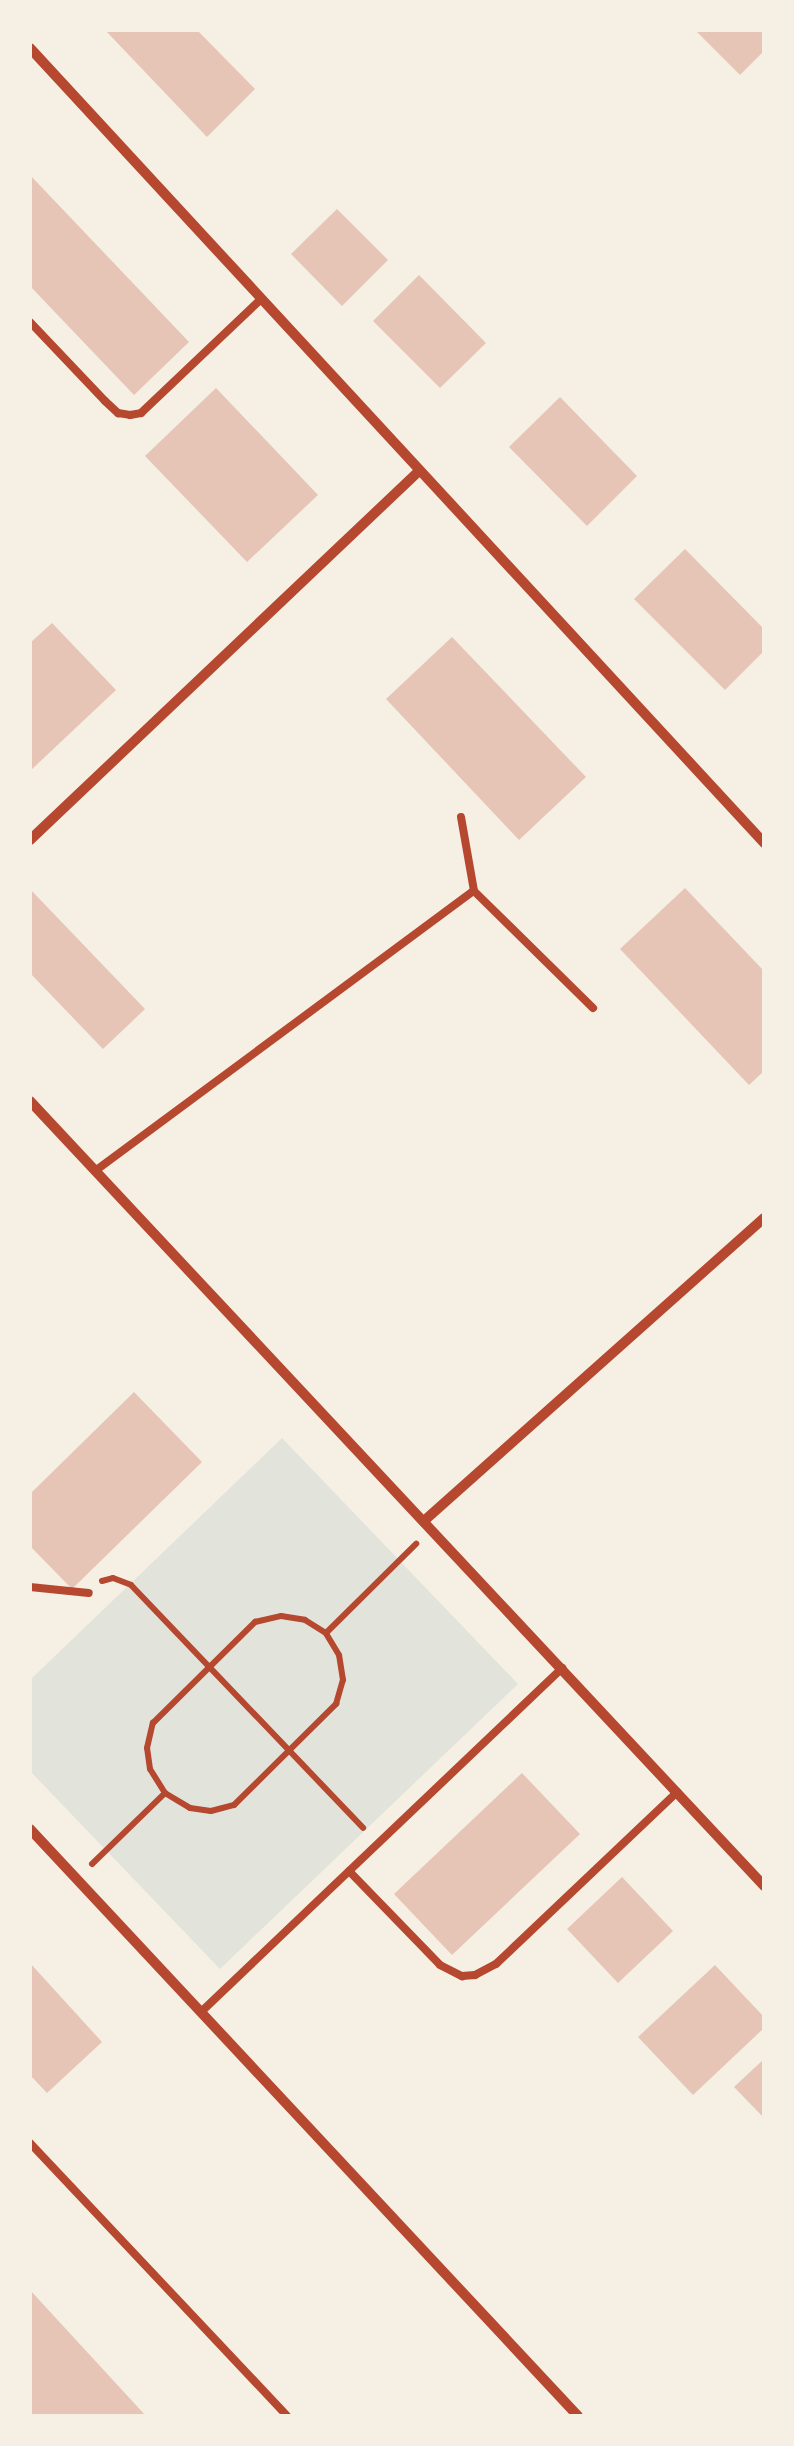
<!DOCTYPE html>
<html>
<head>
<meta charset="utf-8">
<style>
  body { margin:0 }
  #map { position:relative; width:794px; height:2446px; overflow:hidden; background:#f6efe4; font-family:Overpass,sans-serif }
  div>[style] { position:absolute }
  .green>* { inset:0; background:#e2e4dc }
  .building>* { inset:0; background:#e6c5b7 }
  .path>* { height:6px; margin:-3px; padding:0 3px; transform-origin:3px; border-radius:3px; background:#b5482f }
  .service>* { height:8px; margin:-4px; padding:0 4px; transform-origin:4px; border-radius:4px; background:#b5482f }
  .minor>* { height:10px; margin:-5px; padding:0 5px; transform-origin:5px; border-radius:5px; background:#b5482f }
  span { translate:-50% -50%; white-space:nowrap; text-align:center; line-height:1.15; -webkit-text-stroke:10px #f6efe4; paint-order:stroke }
  .frame { position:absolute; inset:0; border:32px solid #f6efe4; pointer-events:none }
</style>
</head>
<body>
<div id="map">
  <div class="green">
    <i style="clip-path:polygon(282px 1438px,518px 1684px,220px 1969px,30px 1771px,30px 1680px)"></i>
  </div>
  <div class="building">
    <i style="clip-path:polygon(105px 30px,197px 30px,255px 89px,207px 137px)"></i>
    <i style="clip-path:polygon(695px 30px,764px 30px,764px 51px,740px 75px)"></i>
    <i style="clip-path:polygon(30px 175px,189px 342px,134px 395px,30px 286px)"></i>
    <i style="clip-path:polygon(337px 209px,388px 260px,342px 306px,291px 254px)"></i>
    <i style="clip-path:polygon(419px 275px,486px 343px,440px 388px,373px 321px)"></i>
    <i style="clip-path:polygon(216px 388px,318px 495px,247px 562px,145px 456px)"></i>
    <i style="clip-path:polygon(560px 397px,637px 476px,587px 526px,509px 447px)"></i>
    <i style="clip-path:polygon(685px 549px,764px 629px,764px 651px,725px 690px,634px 599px)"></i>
    <i style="clip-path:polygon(52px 623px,116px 690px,30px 771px,30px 643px)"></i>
    <i style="clip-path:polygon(452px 637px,586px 777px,519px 840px,386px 699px)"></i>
    <i style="clip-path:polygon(685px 888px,764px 971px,764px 1071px,749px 1085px,620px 949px)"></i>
    <i style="clip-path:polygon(30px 889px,145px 1009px,103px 1049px,30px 973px)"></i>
    <i style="clip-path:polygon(134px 1392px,202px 1462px,72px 1589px,30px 1546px,30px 1494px)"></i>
    <i style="clip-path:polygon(522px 1773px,580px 1834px,452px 1955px,394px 1894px)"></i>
    <i style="clip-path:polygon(622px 1877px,673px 1931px,618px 1983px,567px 1929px)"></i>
    <i style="clip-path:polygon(30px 1963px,102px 2042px,47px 2093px,30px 2075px)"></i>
    <i style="clip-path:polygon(715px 1965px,764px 2017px,764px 2028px,693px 2095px,638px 2037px)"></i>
    <i style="clip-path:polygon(764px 2059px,764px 2118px,734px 2087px)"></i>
    <i style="clip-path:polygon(30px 2290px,146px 2416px,30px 2416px)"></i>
  </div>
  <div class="path">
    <i style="left:102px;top:1581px;width:11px;rotate:-15deg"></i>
    <i style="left:113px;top:1578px;width:19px;rotate:21deg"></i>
    <i style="left:131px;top:1585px;width:336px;rotate:46.3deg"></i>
    <i style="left:165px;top:1793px;width:29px;rotate:31deg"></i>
    <i style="left:190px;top:1808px;width:21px;rotate:8deg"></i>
    <i style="left:211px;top:1811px;width:24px;rotate:-15deg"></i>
    <i style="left:234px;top:1805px;width:144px;rotate:-44.7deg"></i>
    <i style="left:336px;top:1704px;width:25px;rotate:-74deg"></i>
    <i style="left:343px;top:1680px;width:25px;rotate:-99deg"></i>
    <i style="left:339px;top:1655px;width:26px;rotate:-121deg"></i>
    <i style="left:92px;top:1864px;width:102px;rotate:-44.2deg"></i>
    <i style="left:165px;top:1793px;width:28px;rotate:-122deg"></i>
    <i style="left:150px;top:1769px;width:21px;rotate:-98deg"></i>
    <i style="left:147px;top:1748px;width:26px;rotate:-77deg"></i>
    <i style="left:153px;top:1723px;width:144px;rotate:-44.7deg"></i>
    <i style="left:255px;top:1622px;width:27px;rotate:-13deg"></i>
    <i style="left:281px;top:1616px;width:24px;rotate:9deg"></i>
    <i style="left:305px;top:1620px;width:25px;rotate:32deg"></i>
    <i style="left:326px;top:1633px;width:127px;rotate:-44.7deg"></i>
  </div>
  <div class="service">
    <i style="left:30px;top:322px;width:109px;rotate:46.5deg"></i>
    <i style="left:105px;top:401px;width:18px;rotate:43deg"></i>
    <i style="left:118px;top:413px;width:12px;rotate:9deg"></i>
    <i style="left:130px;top:415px;width:11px;rotate:-10deg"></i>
    <i style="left:141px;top:413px;width:166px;rotate:-43.5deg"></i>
    <i style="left:461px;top:817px;width:75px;rotate:80deg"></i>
    <i style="left:95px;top:1171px;width:471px;rotate:-36.5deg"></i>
    <i style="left:474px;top:891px;width:167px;rotate:44.5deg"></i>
    <i style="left:30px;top:1587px;width:59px;rotate:5.8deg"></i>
    <i style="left:349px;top:1871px;width:131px;rotate:45.9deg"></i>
    <i style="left:440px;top:1965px;width:25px;rotate:27deg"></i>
    <i style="left:462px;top:1976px;width:13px;rotate:-4deg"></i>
    <i style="left:475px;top:1975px;width:24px;rotate:-28deg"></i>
    <i style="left:496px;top:1964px;width:250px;rotate:-43.5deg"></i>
    <i style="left:201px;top:2012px;width:499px;rotate:-43.6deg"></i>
    <i style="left:30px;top:2143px;width:375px;rotate:46.7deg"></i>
  </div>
  <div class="minor">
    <i style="left:30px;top:48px;width:1082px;rotate:47.28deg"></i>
    <i style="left:30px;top:840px;width:536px;rotate:-43.49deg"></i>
    <i style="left:30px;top:1101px;width:1075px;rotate:46.92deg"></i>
    <i style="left:425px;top:1520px;width:454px;rotate:-41.7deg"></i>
    <i style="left:30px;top:1829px;width:803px;rotate:46.97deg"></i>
  </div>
  <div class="frame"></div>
</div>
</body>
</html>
